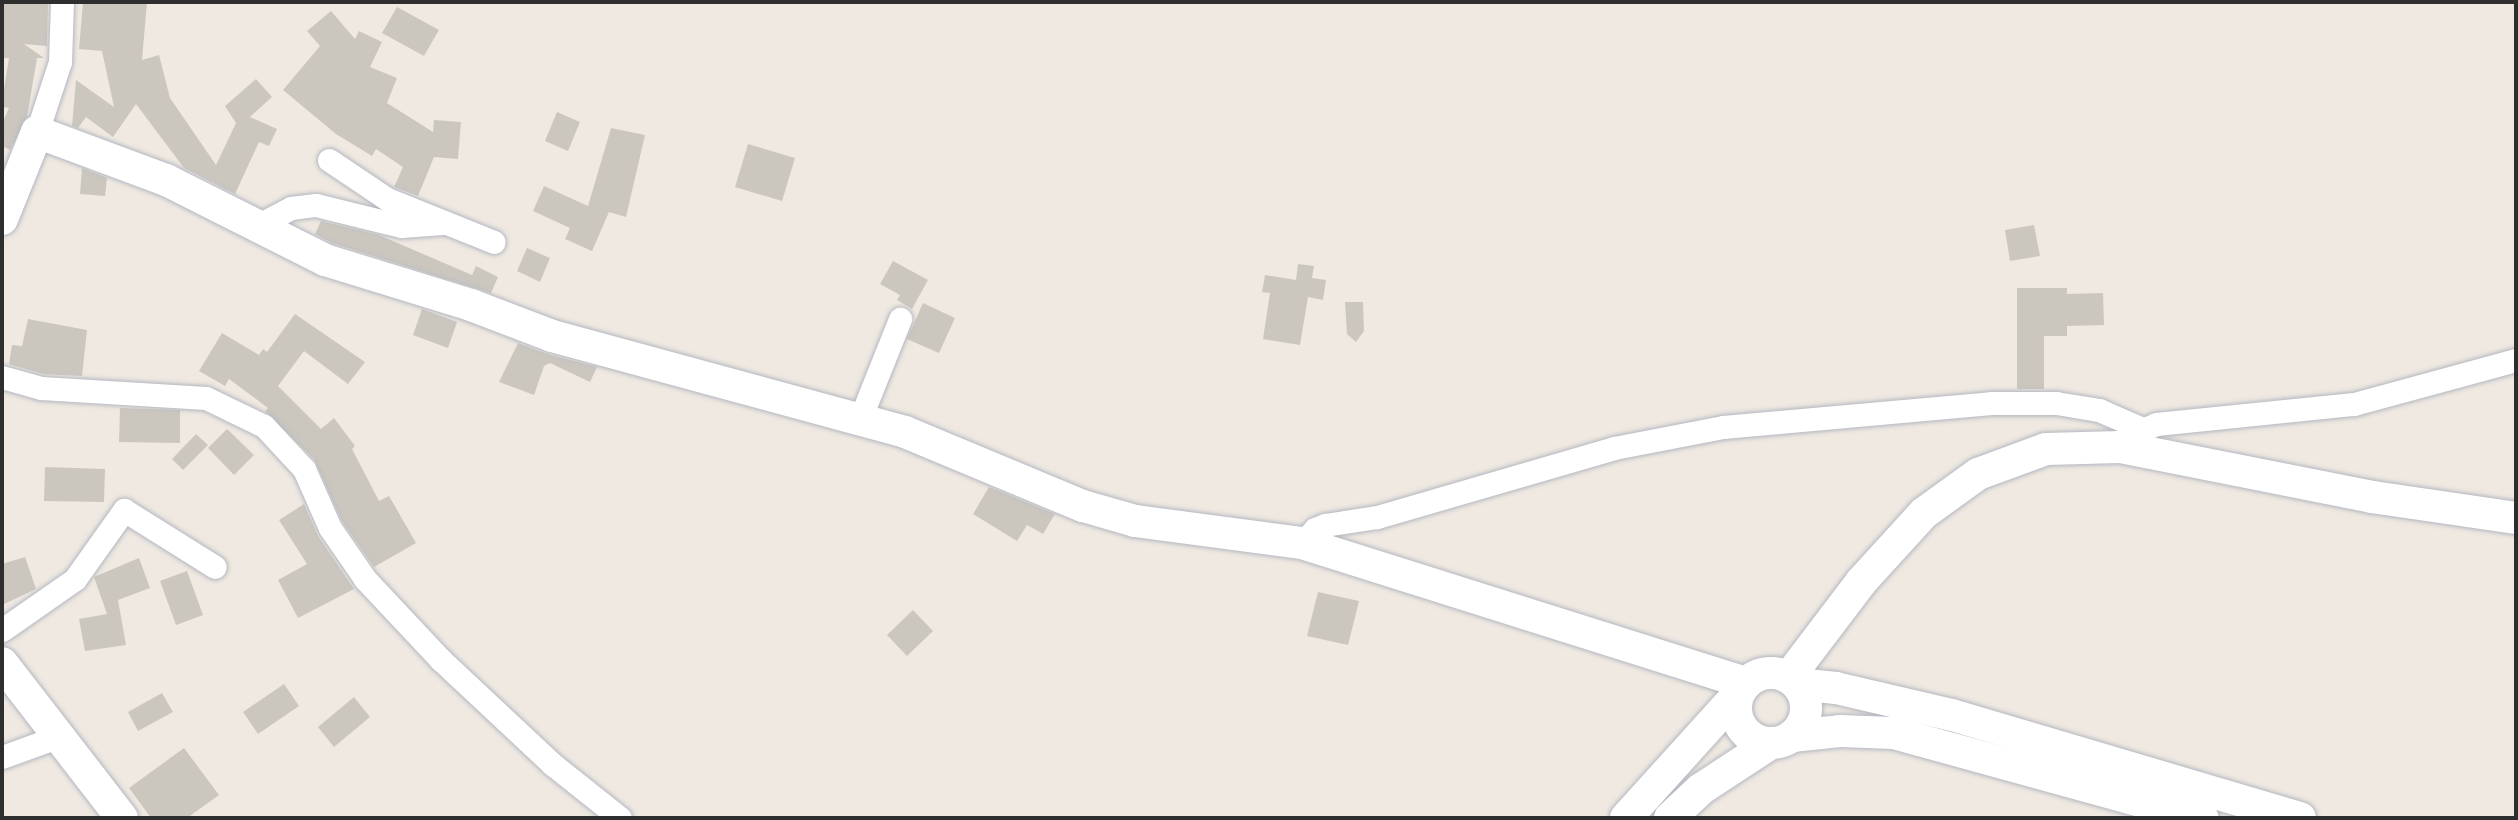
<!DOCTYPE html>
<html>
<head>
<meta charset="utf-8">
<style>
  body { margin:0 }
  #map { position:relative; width:2518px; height:820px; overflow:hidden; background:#efe9e1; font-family:Montserrat,sans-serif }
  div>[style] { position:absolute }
  .building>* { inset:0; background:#cbc7bf }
  .roads { filter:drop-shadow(0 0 2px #b4b7c1) drop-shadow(0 0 2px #b4b7c1) }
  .street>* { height:23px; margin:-11.5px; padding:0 11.5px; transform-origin:11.5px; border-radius:11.5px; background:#fff }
  .secondary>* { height:32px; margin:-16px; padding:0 16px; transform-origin:16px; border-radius:16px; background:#fff }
  .secondary>.ring { margin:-16px; padding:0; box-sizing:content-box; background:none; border:32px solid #fff; border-radius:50% }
  span { translate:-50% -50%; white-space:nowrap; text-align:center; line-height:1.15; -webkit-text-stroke:5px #fff; paint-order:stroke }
  .frame { position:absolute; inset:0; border:4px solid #2e2e2e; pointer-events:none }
</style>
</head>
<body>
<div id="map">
  <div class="building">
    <i style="clip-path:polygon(2px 2px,48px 2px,47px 46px,24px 44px,44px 58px,37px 58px,27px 117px,10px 150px,2px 146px,2px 124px,9px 108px,2px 107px,2px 101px,9px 58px,2px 58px)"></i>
    <i style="clip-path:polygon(83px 2px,147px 2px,142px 60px,159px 55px,170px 98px,216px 165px,236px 123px,225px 106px,256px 79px,272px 97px,250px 117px,277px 129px,269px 146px,259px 142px,235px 194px,184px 168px,136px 104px,113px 137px,86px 117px,78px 128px,72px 126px,76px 80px,114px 107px,102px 51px,79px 49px)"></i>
    <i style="clip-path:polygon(397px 7px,439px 30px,424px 56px,382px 33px)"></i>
    <i style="clip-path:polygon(331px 11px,355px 39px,359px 31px,382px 42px,370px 67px,397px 78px,387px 103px,433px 132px,434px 120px,461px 122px,458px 159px,434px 157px,418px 196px,394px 187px,403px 167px,376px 149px,372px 156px,336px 134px,283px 90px,320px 46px,307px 31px)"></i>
    <i style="clip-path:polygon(557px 112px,580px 122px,568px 151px,545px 141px)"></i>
    <i style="clip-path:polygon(611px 128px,645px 135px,626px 217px,609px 212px,592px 251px,565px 239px,570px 228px,533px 211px,544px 186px,588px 206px)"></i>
    <i style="clip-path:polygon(748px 144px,795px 158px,782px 201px,735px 187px)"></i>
    <i style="clip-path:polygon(82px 168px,107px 178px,105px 196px,80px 194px)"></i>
    <i style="clip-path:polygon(321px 221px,379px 235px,472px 275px,476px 266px,498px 277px,491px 293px,332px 243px,315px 234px)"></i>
    <i style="clip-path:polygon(2034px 225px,2040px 256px,2010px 261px,2005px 230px)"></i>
    <i style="clip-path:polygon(527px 248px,550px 258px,540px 282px,517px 271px)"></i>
    <i style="clip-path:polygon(893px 261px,928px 280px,912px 309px,897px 300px,900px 295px,880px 284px)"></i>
    <i style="clip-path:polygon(1298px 264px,1314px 266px,1312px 278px,1326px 280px,1323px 300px,1308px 297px,1300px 345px,1263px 339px,1270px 293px,1262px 292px,1265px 275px,1296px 280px)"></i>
    <i style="clip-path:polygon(2017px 288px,2067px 288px,2067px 294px,2103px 293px,2104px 325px,2067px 326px,2067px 336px,2044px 336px,2044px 389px,2017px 389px)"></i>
    <i style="clip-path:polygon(1345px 302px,1363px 302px,1364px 331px,1356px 342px,1347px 334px)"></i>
    <i style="clip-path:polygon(923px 303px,955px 318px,939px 353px,907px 339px)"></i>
    <i style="clip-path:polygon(422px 309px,457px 322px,448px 348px,413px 335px)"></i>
    <i style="clip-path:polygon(295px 314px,365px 362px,348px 384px,304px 351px,278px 386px,321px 429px,334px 418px,355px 446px,352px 449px,379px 501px,389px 496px,416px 543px,374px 567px,342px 521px,314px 459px,265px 411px,268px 408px,229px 379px,225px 386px,199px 371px,222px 333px,259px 355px,263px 349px,267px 352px)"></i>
    <i style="clip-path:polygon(28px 319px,87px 330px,82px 376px,43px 374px,9px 364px,12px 345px,22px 346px)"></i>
    <i style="clip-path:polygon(518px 343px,547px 354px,597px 367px,590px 382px,550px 363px,544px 366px,534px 395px,499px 382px)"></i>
    <i style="clip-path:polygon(120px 408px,180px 410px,180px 443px,119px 442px)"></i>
    <i style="clip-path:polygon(227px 429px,254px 455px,234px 475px,208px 448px)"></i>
    <i style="clip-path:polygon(196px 434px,208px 445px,183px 470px,172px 459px)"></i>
    <i style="clip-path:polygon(45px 467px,105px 469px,104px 502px,44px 501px)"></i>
    <i style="clip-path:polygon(989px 487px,1055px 514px,1043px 534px,1027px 525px,1017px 541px,973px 514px)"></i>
    <i style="clip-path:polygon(304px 504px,318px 536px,354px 589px,298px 618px,278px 580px,307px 564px,279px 520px)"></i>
    <i style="clip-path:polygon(25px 557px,36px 589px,2px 605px,2px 564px)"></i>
    <i style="clip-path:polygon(139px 558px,150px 588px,118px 600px,126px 645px,85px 651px,79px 619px,107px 614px,94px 577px)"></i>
    <i style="clip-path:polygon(187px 571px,203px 615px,176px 625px,160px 581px)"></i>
    <i style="clip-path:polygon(1318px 592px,1359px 601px,1348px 645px,1307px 636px)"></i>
    <i style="clip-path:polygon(913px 610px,933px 631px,907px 656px,887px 635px)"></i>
    <i style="clip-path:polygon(284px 684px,299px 706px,258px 734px,243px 712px)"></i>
    <i style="clip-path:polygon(162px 693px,173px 712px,138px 731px,128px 712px)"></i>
    <i style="clip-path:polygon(354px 697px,370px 717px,334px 747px,318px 727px)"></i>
    <i style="clip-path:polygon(184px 748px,219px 795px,187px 818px,151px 818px,129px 788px)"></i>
  </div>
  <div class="roads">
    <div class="street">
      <i style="left:37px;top:132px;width:74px;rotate:-71.8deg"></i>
      <i style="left:60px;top:62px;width:60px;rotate:-88.1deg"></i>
      <i style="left:329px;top:160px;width:70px;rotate:33.9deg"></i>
      <i style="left:387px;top:199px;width:115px;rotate:21.9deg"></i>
      <i style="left:257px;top:226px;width:38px;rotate:-28deg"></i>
      <i style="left:291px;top:208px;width:25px;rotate:-7deg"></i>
      <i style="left:316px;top:205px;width:88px;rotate:13.9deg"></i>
      <i style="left:401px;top:226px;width:42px;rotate:-4.1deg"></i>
      <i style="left:2px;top:377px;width:41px;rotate:15.8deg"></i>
      <i style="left:41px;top:388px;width:165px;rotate:3.5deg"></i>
      <i style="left:206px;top:398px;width:64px;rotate:25.8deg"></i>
      <i style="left:264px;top:426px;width:59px;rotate:47.1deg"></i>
      <i style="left:304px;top:469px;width:64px;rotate:66.2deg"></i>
      <i style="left:330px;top:528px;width:62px;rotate:55.5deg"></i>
      <i style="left:365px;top:579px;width:111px;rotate:46.8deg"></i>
      <i style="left:441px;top:660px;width:152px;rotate:43.1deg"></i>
      <i style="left:552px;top:764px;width:87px;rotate:38.5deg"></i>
      <i style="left:860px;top:419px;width:108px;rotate:-68.2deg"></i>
      <i style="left:2127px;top:436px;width:31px;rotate:-22deg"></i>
      <i style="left:2156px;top:424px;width:199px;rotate:-5.8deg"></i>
      <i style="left:2354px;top:404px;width:168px;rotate:-15.2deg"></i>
      <i style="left:1302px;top:543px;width:19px;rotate:-47deg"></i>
      <i style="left:1315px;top:529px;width:11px;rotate:-22deg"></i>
      <i style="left:1325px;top:525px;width:53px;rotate:-8.7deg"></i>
      <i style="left:1377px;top:517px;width:247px;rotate:-16.2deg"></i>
      <i style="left:1614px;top:448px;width:111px;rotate:-10.9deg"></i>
      <i style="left:1723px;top:427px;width:269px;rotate:-5.1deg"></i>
      <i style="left:1991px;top:403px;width:65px"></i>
      <i style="left:2056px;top:403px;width:44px;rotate:9.2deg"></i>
      <i style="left:2099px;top:410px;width:45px;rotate:23.7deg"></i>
      <i style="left:2px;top:630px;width:89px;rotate:-34.9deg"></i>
      <i style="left:75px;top:579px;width:85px;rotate:-54.6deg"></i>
      <i style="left:124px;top:510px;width:107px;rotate:32.1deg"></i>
      <i style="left:2px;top:757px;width:59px;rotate:-20deg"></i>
    </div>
    <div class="secondary">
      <i style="left:2px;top:219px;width:94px;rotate:-68.1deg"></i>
      <i style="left:37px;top:132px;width:138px;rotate:20.4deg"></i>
      <i style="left:166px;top:180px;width:178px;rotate:26.7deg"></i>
      <i style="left:325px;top:260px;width:153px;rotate:17.1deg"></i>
      <i style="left:471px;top:305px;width:87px;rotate:20.9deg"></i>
      <i style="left:552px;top:336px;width:366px;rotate:15.2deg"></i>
      <i style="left:905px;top:432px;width:193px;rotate:22.6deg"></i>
      <i style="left:1083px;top:506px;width:54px;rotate:16.1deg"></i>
      <i style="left:1135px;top:521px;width:168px;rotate:7.5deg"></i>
      <i style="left:1302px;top:543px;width:466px;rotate:17.5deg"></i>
      <i style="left:2px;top:663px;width:196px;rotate:52.3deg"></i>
      <i class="ring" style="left:1736px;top:673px;width:38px;height:38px"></i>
      <i style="left:1789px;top:677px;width:119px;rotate:-52.8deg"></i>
      <i style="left:1861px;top:582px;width:93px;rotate:-47.6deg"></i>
      <i style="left:1924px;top:513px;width:67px;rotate:-35.8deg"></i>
      <i style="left:1978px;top:474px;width:72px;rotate:-20.2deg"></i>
      <i style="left:2046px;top:449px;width:74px;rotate:-1.5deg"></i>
      <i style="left:2120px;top:447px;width:257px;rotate:11.2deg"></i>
      <i style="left:2372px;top:497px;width:146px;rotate:8.3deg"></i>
      <i style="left:1798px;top:684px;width:38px;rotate:6deg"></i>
      <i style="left:1836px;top:688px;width:119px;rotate:13.1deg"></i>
      <i style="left:1952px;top:715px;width:363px;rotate:16.5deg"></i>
      <i style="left:1792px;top:736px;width:48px;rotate:-5.9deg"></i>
      <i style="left:1840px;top:731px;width:54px;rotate:2.1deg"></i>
      <i style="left:1894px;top:733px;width:320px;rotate:15.4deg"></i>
      <i style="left:1626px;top:818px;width:169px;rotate:-47.9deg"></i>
      <i style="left:1670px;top:818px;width:42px;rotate:-43.1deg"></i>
      <i style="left:1701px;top:789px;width:84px;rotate:-33.3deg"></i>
    </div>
  </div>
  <div class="frame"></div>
</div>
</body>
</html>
